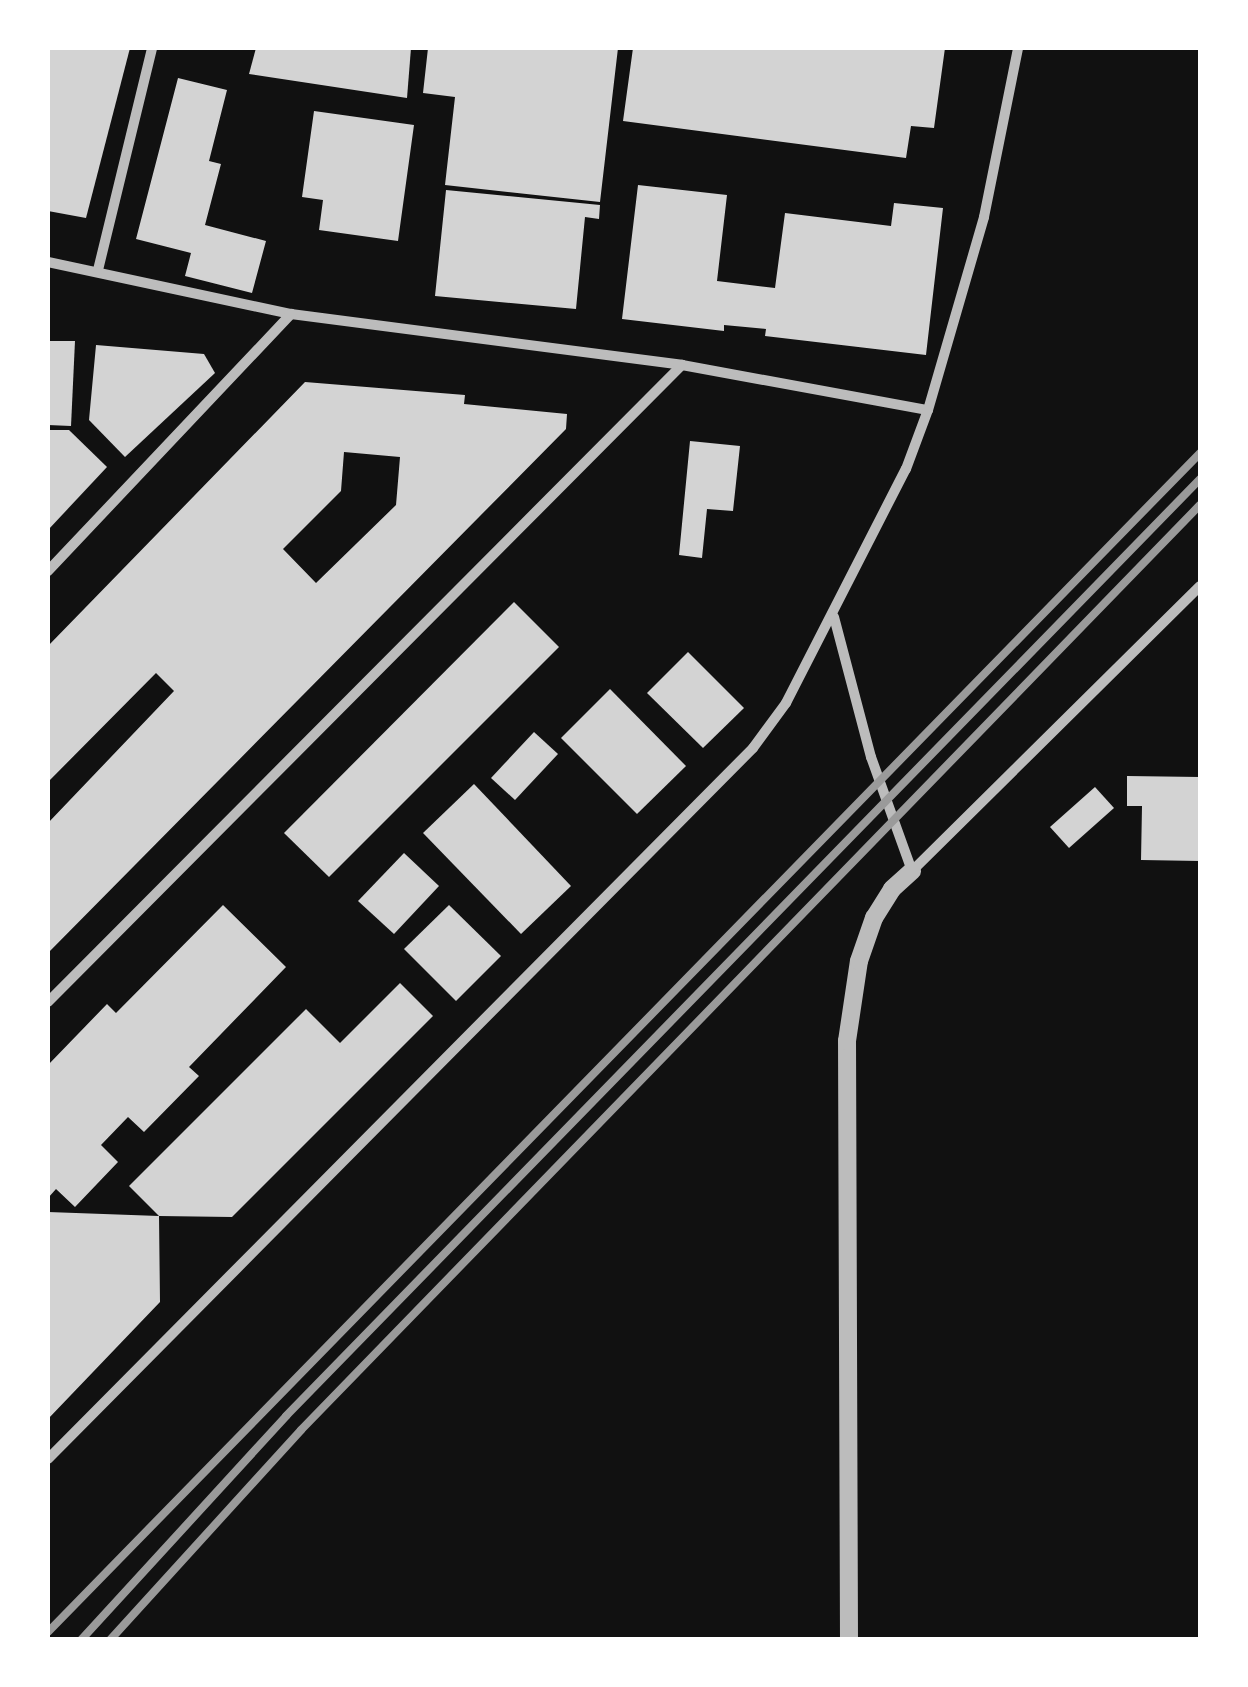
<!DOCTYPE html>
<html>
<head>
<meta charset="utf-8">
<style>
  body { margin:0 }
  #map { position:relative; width:1248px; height:1687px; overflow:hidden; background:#111; font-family:"IBM Plex Sans",sans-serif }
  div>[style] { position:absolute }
  .building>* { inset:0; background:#d3d3d3 }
  .minor>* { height:10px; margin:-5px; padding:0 5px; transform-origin:5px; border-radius:5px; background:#bcbcbc }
  .tertiary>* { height:18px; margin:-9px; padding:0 9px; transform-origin:9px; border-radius:9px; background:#bcbcbc }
  .rail>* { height:8px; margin:-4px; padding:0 4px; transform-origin:4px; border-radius:4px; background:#9a9a9a }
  span { translate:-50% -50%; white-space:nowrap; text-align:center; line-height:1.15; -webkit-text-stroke:10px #fff; paint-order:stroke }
  .frame { position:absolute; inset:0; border:50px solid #fff; pointer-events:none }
</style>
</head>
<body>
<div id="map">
  <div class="building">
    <i style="clip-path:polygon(48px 48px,130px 48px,86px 218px,48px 211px)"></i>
    <i style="clip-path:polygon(256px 48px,411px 48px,407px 98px,249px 74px)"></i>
    <i style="clip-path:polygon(428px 48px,618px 48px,600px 202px,445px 185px,455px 97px,423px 93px)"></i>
    <i style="clip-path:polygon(633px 48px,945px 48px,934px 128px,911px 126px,906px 158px,623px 121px)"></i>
    <i style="clip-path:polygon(178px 78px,227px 90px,209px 161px,221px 164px,205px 225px,266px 241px,252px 293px,185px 276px,191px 253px,136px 239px)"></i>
    <i style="clip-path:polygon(314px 111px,414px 125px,398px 241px,319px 230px,323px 200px,302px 197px)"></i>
    <i style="clip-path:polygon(638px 185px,727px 195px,717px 281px,775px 288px,785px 213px,891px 226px,894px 203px,943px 208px,926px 355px,765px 336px,766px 329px,724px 325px,724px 331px,622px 319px)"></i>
    <i style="clip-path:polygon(446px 190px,600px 205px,599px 219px,585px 217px,576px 309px,435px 296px)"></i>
    <i style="clip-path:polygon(48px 341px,75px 341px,71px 426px,48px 425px)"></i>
    <i style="clip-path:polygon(96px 345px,204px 354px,215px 373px,125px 457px,89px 420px)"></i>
    <i style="clip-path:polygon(evenodd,305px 382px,465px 395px,464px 404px,567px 414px,566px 429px,48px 953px,48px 823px,174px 691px,156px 673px,48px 782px,48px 646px,305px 382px,344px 452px,400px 457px,396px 505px,316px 583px,283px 549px,341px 491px,344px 452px)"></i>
    <i style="clip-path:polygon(48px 430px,69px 430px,107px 467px,48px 530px)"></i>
    <i style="clip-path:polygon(690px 441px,740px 446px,733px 511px,707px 509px,702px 558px,679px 555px)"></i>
    <i style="clip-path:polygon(514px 602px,559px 647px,329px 877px,284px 833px)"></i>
    <i style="clip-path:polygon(688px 652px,744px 708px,703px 748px,647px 693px)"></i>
    <i style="clip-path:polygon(610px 689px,686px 766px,637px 814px,561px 738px)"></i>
    <i style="clip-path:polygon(534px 732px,558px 754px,515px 800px,491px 778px)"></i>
    <i style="clip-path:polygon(1127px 776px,1200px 777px,1200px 861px,1141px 860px,1142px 806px,1127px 806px)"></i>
    <i style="clip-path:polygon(474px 784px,571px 886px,521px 934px,423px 833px)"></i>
    <i style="clip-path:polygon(1095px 787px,1114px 808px,1069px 848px,1050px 827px)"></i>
    <i style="clip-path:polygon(404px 853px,439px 886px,394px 934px,358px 901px)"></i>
    <i style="clip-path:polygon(223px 905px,286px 967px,189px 1067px,199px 1076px,144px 1132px,128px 1117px,101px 1145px,118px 1162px,75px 1207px,56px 1189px,48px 1198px,48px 1065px,107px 1004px,116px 1013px)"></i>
    <i style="clip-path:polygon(449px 905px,501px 956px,456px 1001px,404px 949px)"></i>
    <i style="clip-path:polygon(400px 983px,433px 1016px,232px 1217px,159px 1216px,160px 1302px,48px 1419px,48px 1212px,159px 1216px,129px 1186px,306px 1009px,340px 1043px)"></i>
  </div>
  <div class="minor">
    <i style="left:48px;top:262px;width:249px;rotate:12.1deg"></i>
    <i style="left:291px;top:314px;width:394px;rotate:7.4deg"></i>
    <i style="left:682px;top:365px;width:250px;rotate:10.4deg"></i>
    <i style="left:98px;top:270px;width:228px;rotate:-76.3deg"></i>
    <i style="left:48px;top:571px;width:354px;rotate:-46.6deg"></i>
    <i style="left:834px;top:617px;width:145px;rotate:75.2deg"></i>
    <i style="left:871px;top:757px;width:121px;rotate:70.2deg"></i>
    <i style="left:912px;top:871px;width:405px;rotate:-44.7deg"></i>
    <i style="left:48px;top:1002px;width:899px;rotate:-45.14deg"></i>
    <i style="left:48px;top:1459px;width:1001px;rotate:-45.24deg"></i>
    <i style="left:753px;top:748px;width:56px;rotate:-53.7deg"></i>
    <i style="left:786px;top:703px;width:263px;rotate:-62.9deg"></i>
    <i style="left:906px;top:469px;width:63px;rotate:-69.6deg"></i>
    <i style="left:928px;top:410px;width:201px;rotate:-73.8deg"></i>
    <i style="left:984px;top:217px;width:172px;rotate:-78.6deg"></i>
  </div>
  <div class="tertiary">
    <i style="left:849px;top:1640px;width:599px;rotate:-90.19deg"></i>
    <i style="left:847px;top:1041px;width:81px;rotate:-81.5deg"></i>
    <i style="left:859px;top:961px;width:46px;rotate:-70.8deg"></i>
    <i style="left:874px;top:918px;width:34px;rotate:-58deg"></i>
    <i style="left:892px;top:889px;width:27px;rotate:-42deg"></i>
  </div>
  <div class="rail">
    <i style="left:48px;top:1632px;width:1648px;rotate:-45.66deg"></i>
    <i style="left:81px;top:1640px;width:304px;rotate:-47.5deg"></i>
    <i style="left:286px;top:1416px;width:1309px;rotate:-45.71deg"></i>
    <i style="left:110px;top:1640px;width:284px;rotate:-47.7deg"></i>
    <i style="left:301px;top:1430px;width:1290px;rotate:-45.82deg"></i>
  </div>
  <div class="frame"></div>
</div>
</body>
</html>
